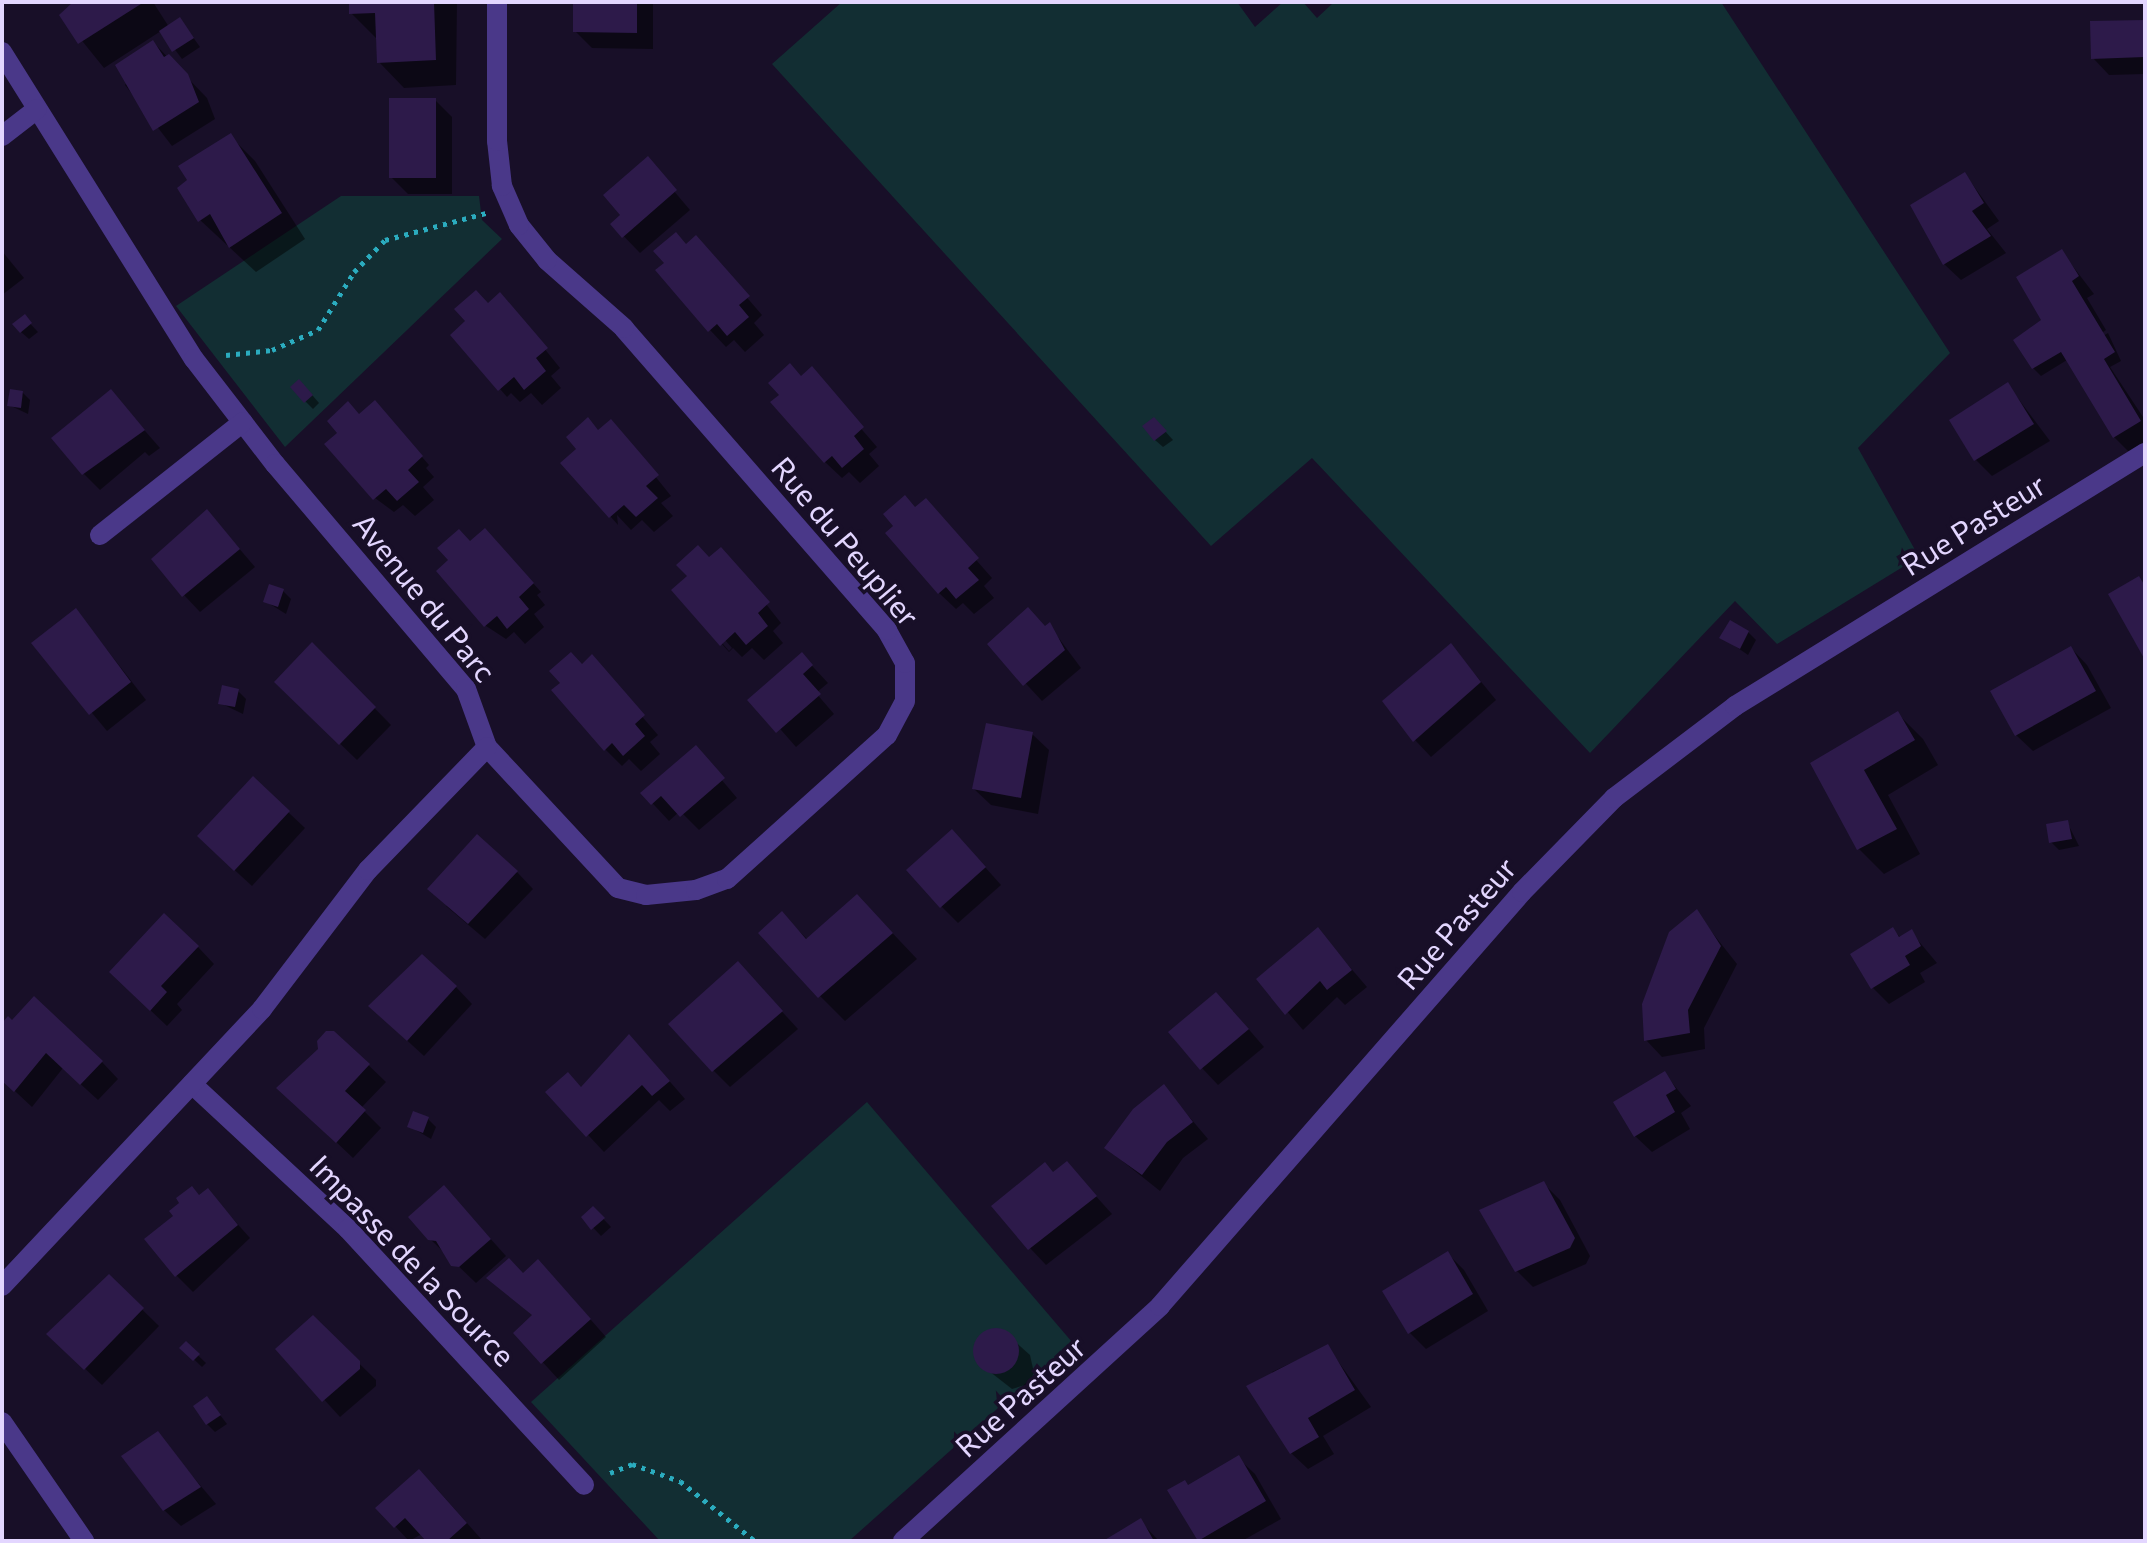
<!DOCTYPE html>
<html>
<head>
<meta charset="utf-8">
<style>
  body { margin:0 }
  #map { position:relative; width:2147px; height:1543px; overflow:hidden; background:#180f28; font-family:Commissioner,sans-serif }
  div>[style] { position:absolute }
  .green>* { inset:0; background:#122e33 }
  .shadow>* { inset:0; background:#0007 }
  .building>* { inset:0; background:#2d1a4a }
  .round { border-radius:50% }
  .path>* { height:5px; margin-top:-2.5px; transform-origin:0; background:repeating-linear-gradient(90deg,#2bacbf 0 4px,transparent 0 10px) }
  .minor>* { height:20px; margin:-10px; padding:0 10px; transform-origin:10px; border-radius:10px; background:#4a3889 }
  span { translate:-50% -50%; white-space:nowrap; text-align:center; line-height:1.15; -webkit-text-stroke:7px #180f28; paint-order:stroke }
  .street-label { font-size:30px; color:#e3d6ff }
  .frame { position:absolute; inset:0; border:4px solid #e3d6ff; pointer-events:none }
</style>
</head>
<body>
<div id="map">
  <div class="green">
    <i style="clip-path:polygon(842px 2px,1237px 2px,1255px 27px,1283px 2px,1303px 2px,1317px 18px,1334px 2px,1721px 2px,1950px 353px,1858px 448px,1919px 557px,1777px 644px,1735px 601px,1590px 753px,1312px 458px,1211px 546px,772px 64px)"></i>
    <i style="clip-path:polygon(341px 196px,479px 196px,482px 220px,502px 239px,285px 447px,176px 306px)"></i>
    <i style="clip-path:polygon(867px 1102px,1072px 1342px,849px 1541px,660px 1541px,531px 1402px)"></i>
  </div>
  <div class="shadow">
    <i style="clip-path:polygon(75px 2px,153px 2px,169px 27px,180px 19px,200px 47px,182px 59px,161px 31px,104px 68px,62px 16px)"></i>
    <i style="clip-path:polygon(351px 2px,457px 2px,456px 85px,404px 88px,379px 62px,376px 38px,351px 13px)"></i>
    <i style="clip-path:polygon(575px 2px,653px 2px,653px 49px,592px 48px,575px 31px)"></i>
    <i style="clip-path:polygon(2145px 22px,2145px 74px,2109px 75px,2093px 58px)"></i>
    <i style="clip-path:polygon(153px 42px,207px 98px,215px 119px,172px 146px,125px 85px)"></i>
    <i style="clip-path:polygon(435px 100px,452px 117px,452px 194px,408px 194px,391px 177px)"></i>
    <i style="clip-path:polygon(230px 136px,255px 161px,305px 239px,256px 272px,200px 220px)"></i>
    <i style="clip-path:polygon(1965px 174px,1999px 221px,1987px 229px,2006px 253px,1961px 280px,1944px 264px)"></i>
    <i style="clip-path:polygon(662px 177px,690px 210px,640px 253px,613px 225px)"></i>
    <i style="clip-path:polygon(687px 246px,711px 256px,762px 315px,754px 323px,764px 335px,745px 352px,734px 340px,726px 347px,710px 330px)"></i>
    <i style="clip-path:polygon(2px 251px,24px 278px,2px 295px)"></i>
    <i style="clip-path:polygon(2062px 252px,2094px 294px,2087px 298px,2106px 330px,2067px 357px,2108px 333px,2121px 361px,2110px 367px,2145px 420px,2145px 445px,2131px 454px,2114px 437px,2067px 360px,2041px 376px,2033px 368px)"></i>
    <i style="clip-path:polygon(507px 302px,560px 368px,551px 376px,561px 388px,542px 405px,531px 393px,520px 402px,511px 393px,507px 397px,453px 335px,488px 305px)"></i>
    <i style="clip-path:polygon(24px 317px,38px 332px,29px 339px,21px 332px)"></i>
    <i style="clip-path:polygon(802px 377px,825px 387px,877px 447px,869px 454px,879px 466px,860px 483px,849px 472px,842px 478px,825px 462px)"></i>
    <i style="clip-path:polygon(2008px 385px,2050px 441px,1992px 476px,1976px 460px)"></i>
    <i style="clip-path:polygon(307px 389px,319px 403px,313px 409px,305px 401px)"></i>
    <i style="clip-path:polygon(22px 392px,30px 400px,28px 414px,9px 405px)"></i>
    <i style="clip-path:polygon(111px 392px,160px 448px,149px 456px,145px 452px,100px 490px,83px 473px)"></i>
    <i style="clip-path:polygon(382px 411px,429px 465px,426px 468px,434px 477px,423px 487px,434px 500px,415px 516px,403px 505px,394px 512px,375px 498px,360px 416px)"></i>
    <i style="clip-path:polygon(1154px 419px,1173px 440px,1163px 447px,1155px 440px)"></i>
    <i style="clip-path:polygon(618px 430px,671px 496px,661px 503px,673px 516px,654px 532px,642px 520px,631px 530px,617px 515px,618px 525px,563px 463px,599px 432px)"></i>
    <i style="clip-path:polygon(916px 509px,940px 519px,992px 578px,984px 586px,994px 598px,974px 614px,963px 603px,956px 609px,939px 593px)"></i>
    <i style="clip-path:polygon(207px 511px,255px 567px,200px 612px,184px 595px)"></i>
    <i style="clip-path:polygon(493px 538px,541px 592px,537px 595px,545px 605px,534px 614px,544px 627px,525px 644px,514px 632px,506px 639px,486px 626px,471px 543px)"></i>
    <i style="clip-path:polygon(evenodd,729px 557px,781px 623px,773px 631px,783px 643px,764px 660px,752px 648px,742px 657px,733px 648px,729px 652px,674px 590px,710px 559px,729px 557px,680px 594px,685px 594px,732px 648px,729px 651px,680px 594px)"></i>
    <i style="clip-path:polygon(283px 591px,291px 599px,286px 614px,265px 601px)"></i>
    <i style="clip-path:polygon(76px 610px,146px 700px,107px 731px,34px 643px)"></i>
    <i style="clip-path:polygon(1049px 625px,1081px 668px,1042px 701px,989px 644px)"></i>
    <i style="clip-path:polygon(1748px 632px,1756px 640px,1748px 655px,1722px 637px)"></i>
    <i style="clip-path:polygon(312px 644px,391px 725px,357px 760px,276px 682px)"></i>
    <i style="clip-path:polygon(1451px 645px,1496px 700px,1431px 757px,1415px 740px)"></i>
    <i style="clip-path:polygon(2071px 648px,2087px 665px,2111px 708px,2033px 751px,2016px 735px)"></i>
    <i style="clip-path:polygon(802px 655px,828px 683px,816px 693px,834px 714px,796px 747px,753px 698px)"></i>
    <i style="clip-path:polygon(583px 666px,607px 676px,658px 735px,650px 742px,660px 754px,641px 771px,629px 759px,622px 766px,605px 749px)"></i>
    <i style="clip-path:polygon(238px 691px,246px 699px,243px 714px,220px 703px)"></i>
    <i style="clip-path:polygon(1898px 714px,1923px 739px,1938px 765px,1888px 795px,1920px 854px,1884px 874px,1859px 849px,1813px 763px)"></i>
    <i style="clip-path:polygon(1032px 734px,1049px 750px,1038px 814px,991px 805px,974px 789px)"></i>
    <i style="clip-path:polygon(710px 766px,737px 798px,699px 830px,680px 811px,669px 821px,643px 793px)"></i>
    <i style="clip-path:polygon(288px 812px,305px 828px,252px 886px,216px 853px)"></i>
    <i style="clip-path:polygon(2067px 822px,2079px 846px,2059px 850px,2051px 842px)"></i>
    <i style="clip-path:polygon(968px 848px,1001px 885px,958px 923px,941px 906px)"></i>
    <i style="clip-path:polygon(517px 872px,533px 889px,485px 939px,446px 906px)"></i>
    <i style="clip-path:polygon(1696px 912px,1737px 964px,1704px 1028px,1705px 1049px,1662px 1057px,1646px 1040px)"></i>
    <i style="clip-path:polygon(782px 914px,808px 940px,882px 922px,917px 959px,845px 1021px,820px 996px)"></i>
    <i style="clip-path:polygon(1318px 930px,1367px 987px,1345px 1005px,1337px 997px,1303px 1030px,1259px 979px)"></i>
    <i style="clip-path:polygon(1893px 930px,1901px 938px,1911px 932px,1937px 963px,1920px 973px,1925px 982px,1889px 1004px,1872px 987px)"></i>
    <i style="clip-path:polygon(198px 947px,214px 964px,177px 1004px,182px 1010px,167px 1026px,128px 989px)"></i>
    <i style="clip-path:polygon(754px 981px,798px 1029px,730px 1087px,713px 1070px)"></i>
    <i style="clip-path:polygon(456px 987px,472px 1004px,424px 1056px,387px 1022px)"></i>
    <i style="clip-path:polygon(1233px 1011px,1264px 1047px,1218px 1085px,1202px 1068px)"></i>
    <i style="clip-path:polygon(2px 1027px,102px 1062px,118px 1079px,98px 1100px,63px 1068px,32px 1107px,2px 1079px)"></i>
    <i style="clip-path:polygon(335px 1033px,386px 1082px,361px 1108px,381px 1128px,353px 1158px,296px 1104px)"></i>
    <i style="clip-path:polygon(645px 1053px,685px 1099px,670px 1111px,659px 1100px,604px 1152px,548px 1092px,582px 1089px)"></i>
    <i style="clip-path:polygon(1665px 1074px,1691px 1106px,1681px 1113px,1690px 1129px,1652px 1152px,1635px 1136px)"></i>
    <i style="clip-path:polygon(1164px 1087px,1208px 1139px,1183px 1158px,1160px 1191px,1106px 1148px)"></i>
    <i style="clip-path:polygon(428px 1119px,436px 1127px,431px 1139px,409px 1126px)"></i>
    <i style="clip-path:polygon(1067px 1164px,1112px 1214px,1046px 1265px,1030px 1248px,1054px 1174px)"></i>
    <i style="clip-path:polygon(1543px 1183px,1560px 1200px,1590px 1256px,1586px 1264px,1533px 1287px,1516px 1270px,1482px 1210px)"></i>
    <i style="clip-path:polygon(444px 1187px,506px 1256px,476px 1283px,430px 1239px)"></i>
    <i style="clip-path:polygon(208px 1191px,250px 1238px,193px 1292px,176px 1275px,201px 1197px)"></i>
    <i style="clip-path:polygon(593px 1208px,611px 1227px,601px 1236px,583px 1217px)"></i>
    <i style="clip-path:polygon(1448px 1254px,1464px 1270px,1488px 1311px,1426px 1349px,1409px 1332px)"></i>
    <i style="clip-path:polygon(523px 1275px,554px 1278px,606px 1337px,559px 1380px,516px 1333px,535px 1316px,489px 1278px)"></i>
    <i style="clip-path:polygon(109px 1277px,159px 1326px,102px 1385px,49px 1334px)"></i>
    <i style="clip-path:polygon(313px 1318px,376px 1380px,376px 1386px,340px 1417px,278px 1349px)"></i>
    <i style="clip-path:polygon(1002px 1330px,1030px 1355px,1034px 1373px,1028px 1384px,1012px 1389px,980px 1364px,976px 1349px,984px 1334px)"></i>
    <i style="clip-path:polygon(186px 1344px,206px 1363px,202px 1367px,182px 1348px)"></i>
    <i style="clip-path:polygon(1327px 1346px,1371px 1407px,1323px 1436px,1334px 1454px,1308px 1469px,1291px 1453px,1272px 1372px)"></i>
    <i style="clip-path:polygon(207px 1398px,227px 1424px,215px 1432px,207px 1424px)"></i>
    <i style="clip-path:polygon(157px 1434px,216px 1504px,181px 1526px,164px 1510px)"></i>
    <i style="clip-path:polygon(1238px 1458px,1255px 1474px,1281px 1519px,1242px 1541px,1200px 1541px,1189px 1487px)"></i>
    <i style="clip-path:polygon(436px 1488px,482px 1540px,482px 1541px,428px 1541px,422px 1534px,409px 1541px,378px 1508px)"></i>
    <i style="clip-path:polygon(1140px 1521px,1159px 1541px,1108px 1541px)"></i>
  </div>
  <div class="building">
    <i style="clip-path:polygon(73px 2px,144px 2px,78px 44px,59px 15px)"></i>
    <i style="clip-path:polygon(349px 2px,434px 2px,436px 60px,377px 63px,375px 13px,349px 14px)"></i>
    <i style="clip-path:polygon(573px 2px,637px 2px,637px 33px,573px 32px)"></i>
    <i style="clip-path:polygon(180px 17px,194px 38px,172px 52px,159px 31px)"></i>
    <i style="clip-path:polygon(2145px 20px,2145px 57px,2091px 59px,2090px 21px)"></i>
    <i style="clip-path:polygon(153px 40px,164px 57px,169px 54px,188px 74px,199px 102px,153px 131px,115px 65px)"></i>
    <i style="clip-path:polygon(389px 98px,436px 98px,436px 178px,389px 178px)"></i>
    <i style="clip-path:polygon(231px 133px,282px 213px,229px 248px,210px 214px,198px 222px,177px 188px,187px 180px,178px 166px)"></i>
    <i style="clip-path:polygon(648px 156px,677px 190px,622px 238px,610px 224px,620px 215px,603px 195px)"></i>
    <i style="clip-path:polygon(1965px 172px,1984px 203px,1972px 211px,1991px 236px,1943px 265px,1910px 205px)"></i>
    <i style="clip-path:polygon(676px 232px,686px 244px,696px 235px,750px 296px,739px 305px,749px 317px,727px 336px,717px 324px,708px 332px,655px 270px,664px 263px,653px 251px)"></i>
    <i style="clip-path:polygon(2062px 249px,2079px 276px,2072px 281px,2115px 352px,2104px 359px,2141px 421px,2113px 438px,2061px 352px,2032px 369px,2013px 340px,2041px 320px,2016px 277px)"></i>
    <i style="clip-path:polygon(476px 290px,488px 303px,500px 292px,548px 348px,536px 358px,546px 371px,524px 390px,514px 377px,498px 391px,450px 335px,465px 321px,454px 309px)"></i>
    <i style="clip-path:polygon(25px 314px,32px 323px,20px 333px,12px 324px)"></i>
    <i style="clip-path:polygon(790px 363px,801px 376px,812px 366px,864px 427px,854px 436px,864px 449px,842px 468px,832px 456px,824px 463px,770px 402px,779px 395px,768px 383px)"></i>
    <i style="clip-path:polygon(299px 379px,313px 395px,304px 403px,290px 387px)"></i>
    <i style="clip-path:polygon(2008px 382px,2034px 424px,1974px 461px,1949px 420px)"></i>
    <i style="clip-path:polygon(10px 389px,23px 391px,21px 408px,7px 406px)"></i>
    <i style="clip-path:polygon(111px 389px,145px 430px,82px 475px,51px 438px)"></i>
    <i style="clip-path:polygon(375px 400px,423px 456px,408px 470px,419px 482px,397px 501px,386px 489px,373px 500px,324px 444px,337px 433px,327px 421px,348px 401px,359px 414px)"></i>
    <i style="clip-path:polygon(588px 417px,598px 430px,611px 419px,659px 475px,646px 486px,658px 498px,636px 517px,624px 505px,609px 518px,560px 463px,576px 449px,566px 437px)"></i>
    <i style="clip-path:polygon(1154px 417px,1167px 431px,1154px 441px,1142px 426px)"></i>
    <i style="clip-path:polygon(905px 495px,915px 507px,926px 498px,979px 558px,968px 568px,979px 580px,956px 599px,946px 587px,938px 594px,885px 533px,893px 526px,883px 514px)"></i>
    <i style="clip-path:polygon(207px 509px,240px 549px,182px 597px,151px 559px)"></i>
    <i style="clip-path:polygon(485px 528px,534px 583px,519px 597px,529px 609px,507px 629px,497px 616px,484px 627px,436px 571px,448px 560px,437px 548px,459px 529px,470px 541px)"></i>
    <i style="clip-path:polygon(698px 545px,709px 557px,721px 547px,770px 602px,758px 613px,768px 626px,746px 645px,735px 632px,720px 646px,671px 590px,687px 576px,676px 565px)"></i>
    <i style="clip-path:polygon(2139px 576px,2145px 586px,2145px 660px,2108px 594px)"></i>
    <i style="clip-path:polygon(269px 584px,284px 589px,278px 607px,263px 602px)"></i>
    <i style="clip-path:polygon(1028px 607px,1045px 626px,1050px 622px,1065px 650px,1023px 686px,987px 644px)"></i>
    <i style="clip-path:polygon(76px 608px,131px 682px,89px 715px,31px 643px)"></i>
    <i style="clip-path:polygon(1730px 620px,1749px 631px,1740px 649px,1719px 638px)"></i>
    <i style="clip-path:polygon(312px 642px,376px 707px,339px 745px,274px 682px)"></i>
    <i style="clip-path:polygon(1451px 643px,1481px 682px,1413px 742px,1382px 701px)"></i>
    <i style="clip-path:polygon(2071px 646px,2096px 691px,2015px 736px,1990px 691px)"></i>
    <i style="clip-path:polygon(571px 652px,582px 664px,592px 654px,645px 715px,635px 724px,645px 736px,623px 756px,612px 743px,604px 751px,551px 690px,560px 683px,549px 671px)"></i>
    <i style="clip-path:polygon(802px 652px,813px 665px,803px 674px,821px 694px,776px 733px,747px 700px)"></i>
    <i style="clip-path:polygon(222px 685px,239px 689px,235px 707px,218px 704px)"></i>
    <i style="clip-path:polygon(1898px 711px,1915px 740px,1864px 770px,1897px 829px,1857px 850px,1810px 763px)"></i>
    <i style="clip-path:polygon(986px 723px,1033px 732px,1021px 798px,972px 789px)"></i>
    <i style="clip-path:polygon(696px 745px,725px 778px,680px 817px,661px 796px,651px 805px,640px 793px)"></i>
    <i style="clip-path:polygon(253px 776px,290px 811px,234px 871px,197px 836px)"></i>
    <i style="clip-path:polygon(2068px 820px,2072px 839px,2049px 843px,2046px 824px)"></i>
    <i style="clip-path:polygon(952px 829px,986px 867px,940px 908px,906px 870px)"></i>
    <i style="clip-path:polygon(477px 834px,518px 871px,468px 924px,427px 889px)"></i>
    <i style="clip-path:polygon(857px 894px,893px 933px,818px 998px,758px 933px,782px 911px,806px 939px)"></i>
    <i style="clip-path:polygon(1697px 909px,1721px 946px,1688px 1010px,1690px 1033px,1644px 1041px,1642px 1004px,1669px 932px)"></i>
    <i style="clip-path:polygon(164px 913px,199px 946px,161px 986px,167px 992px,150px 1011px,109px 972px)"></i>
    <i style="clip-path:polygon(1318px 927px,1352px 970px,1327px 990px,1320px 981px,1285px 1015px,1256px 979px)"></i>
    <i style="clip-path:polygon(1893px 927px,1899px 937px,1912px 929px,1921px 946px,1905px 956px,1910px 965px,1871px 989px,1850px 954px)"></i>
    <i style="clip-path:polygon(422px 954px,457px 986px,407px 1041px,368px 1006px)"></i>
    <i style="clip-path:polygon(738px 961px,783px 1011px,712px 1072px,668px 1024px)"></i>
    <i style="clip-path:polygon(1216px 992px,1249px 1029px,1200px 1070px,1168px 1032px)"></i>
    <i style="clip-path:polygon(34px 996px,103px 1061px,80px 1085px,46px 1053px,14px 1092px,2px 1081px,2px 1023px,8px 1016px,12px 1020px)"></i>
    <i style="clip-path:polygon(326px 1031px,334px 1031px,370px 1064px,345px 1091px,366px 1110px,336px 1143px,276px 1088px,318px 1049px,317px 1041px)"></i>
    <i style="clip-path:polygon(629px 1034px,670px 1081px,652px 1096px,642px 1085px,586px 1137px,545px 1092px,568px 1072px,581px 1087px)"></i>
    <i style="clip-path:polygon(1665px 1071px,1676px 1089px,1666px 1095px,1675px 1112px,1634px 1137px,1613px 1102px)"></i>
    <i style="clip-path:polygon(1164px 1084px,1193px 1122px,1167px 1142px,1142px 1175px,1104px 1148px,1133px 1109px)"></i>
    <i style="clip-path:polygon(413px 1111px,429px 1117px,423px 1133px,407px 1127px)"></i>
    <i style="clip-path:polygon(1067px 1161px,1097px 1196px,1028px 1250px,991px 1206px,1045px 1162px,1053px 1172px)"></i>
    <i style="clip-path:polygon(1544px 1181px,1575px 1238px,1570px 1248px,1515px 1272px,1479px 1210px)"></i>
    <i style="clip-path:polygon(444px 1185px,491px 1239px,459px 1267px,451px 1266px,436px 1241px,428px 1240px,408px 1217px)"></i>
    <i style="clip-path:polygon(192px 1186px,199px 1195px,208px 1188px,238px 1225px,175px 1277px,144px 1239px,173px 1216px,169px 1211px,179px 1203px,176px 1198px)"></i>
    <i style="clip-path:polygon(593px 1206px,605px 1218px,591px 1230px,581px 1217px)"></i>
    <i style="clip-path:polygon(1448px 1251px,1473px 1294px,1408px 1334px,1382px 1291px)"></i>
    <i style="clip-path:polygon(509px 1258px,523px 1273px,538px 1259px,591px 1319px,541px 1364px,513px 1333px,532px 1315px,486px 1278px)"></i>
    <i style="clip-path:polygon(109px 1274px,144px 1308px,84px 1370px,46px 1334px)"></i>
    <i style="clip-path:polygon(313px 1315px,360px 1361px,360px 1369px,322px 1402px,275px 1349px)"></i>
    <i class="round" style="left:973px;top:1328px;width:46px;height:46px"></i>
    <i style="clip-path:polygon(186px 1341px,200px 1354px,193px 1361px,179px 1348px)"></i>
    <i style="clip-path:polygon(1328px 1344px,1355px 1390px,1308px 1418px,1319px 1437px,1290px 1454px,1246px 1386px)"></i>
    <i style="clip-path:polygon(207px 1396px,221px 1415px,206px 1425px,193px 1406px)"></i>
    <i style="clip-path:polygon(158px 1431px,201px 1487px,163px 1511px,121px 1456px)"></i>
    <i style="clip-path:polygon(1239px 1455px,1266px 1501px,1198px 1541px,1167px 1490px,1185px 1480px,1188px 1485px)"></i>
    <i style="clip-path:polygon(419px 1469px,467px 1523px,447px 1541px,426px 1541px,405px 1518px,394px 1528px,375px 1508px)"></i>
    <i style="clip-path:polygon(1141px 1518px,1154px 1541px,1103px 1541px,1118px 1532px)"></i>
  </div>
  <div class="path">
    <i style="left:226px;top:355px;width:46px;rotate:-6.2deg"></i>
    <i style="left:272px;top:350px;width:50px;rotate:-23.5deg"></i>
    <i style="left:318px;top:330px;width:68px;rotate:-58.2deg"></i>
    <i style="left:354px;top:272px;width:45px;rotate:-45.9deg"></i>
    <i style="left:385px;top:240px;width:105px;rotate:-15deg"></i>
    <i style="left:610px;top:1473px;width:24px;rotate:-22deg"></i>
    <i style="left:632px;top:1464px;width:51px;rotate:19.5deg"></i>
    <i style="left:680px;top:1481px;width:96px;rotate:38.7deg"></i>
  </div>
  <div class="minor">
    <i style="left:2px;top:52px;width:362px;rotate:58deg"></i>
    <i style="left:194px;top:359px;width:133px;rotate:52.4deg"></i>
    <i style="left:275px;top:464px;width:295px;rotate:49.7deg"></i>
    <i style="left:466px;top:689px;width:62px;rotate:70.1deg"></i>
    <i style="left:487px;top:747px;width:192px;rotate:47.1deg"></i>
    <i style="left:618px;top:888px;width:29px;rotate:14deg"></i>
    <i style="left:646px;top:895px;width:50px;rotate:-5.7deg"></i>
    <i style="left:696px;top:890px;width:33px;rotate:-20deg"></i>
    <i style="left:727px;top:879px;width:215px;rotate:-42deg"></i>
    <i style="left:887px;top:735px;width:38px;rotate:-62deg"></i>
    <i style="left:905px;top:701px;width:38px;rotate:-90deg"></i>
    <i style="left:905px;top:663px;width:38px;rotate:-119deg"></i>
    <i style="left:887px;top:630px;width:400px;rotate:-131.1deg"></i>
    <i style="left:624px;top:328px;width:103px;rotate:-138.6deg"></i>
    <i style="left:547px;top:260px;width:45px;rotate:-128.7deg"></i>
    <i style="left:519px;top:225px;width:43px;rotate:-113.6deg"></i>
    <i style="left:502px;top:186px;width:45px;rotate:-96.3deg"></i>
    <i style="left:497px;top:141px;width:139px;rotate:-90deg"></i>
    <i style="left:2px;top:136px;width:44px;rotate:-37.6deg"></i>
    <i style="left:100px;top:535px;width:182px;rotate:-38.3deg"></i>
    <i style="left:192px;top:1084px;width:213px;rotate:42.9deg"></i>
    <i style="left:348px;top:1229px;width:348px;rotate:47.3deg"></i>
    <i style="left:2px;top:1286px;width:380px;rotate:-46.8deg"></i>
    <i style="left:262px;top:1009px;width:175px;rotate:-52.7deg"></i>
    <i style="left:368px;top:870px;width:171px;rotate:-45.9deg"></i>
    <i style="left:2px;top:1422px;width:145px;rotate:55.4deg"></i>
    <i style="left:903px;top:1541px;width:348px;rotate:-42.4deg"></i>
    <i style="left:1160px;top:1306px;width:550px;rotate:-48.83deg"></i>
    <i style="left:1522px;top:892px;width:132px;rotate:-45.6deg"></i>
    <i style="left:1614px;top:798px;width:152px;rotate:-37.2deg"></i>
    <i style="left:1735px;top:706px;width:482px;rotate:-31.7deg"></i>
  </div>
  <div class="street-label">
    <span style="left:1973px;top:524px;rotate:-32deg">Rue Pasteur</span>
    <span style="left:846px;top:541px;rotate:50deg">Rue du Peuplier</span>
    <span style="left:425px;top:597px;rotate:51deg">Avenue du Parc</span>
    <span style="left:1456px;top:923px;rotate:-49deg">Rue Pasteur</span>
    <span style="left:413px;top:1260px;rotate:46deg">Impasse de la Source</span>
    <span style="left:1020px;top:1396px;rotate:-42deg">Rue Pasteur</span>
  </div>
  <div class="frame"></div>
</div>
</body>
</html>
